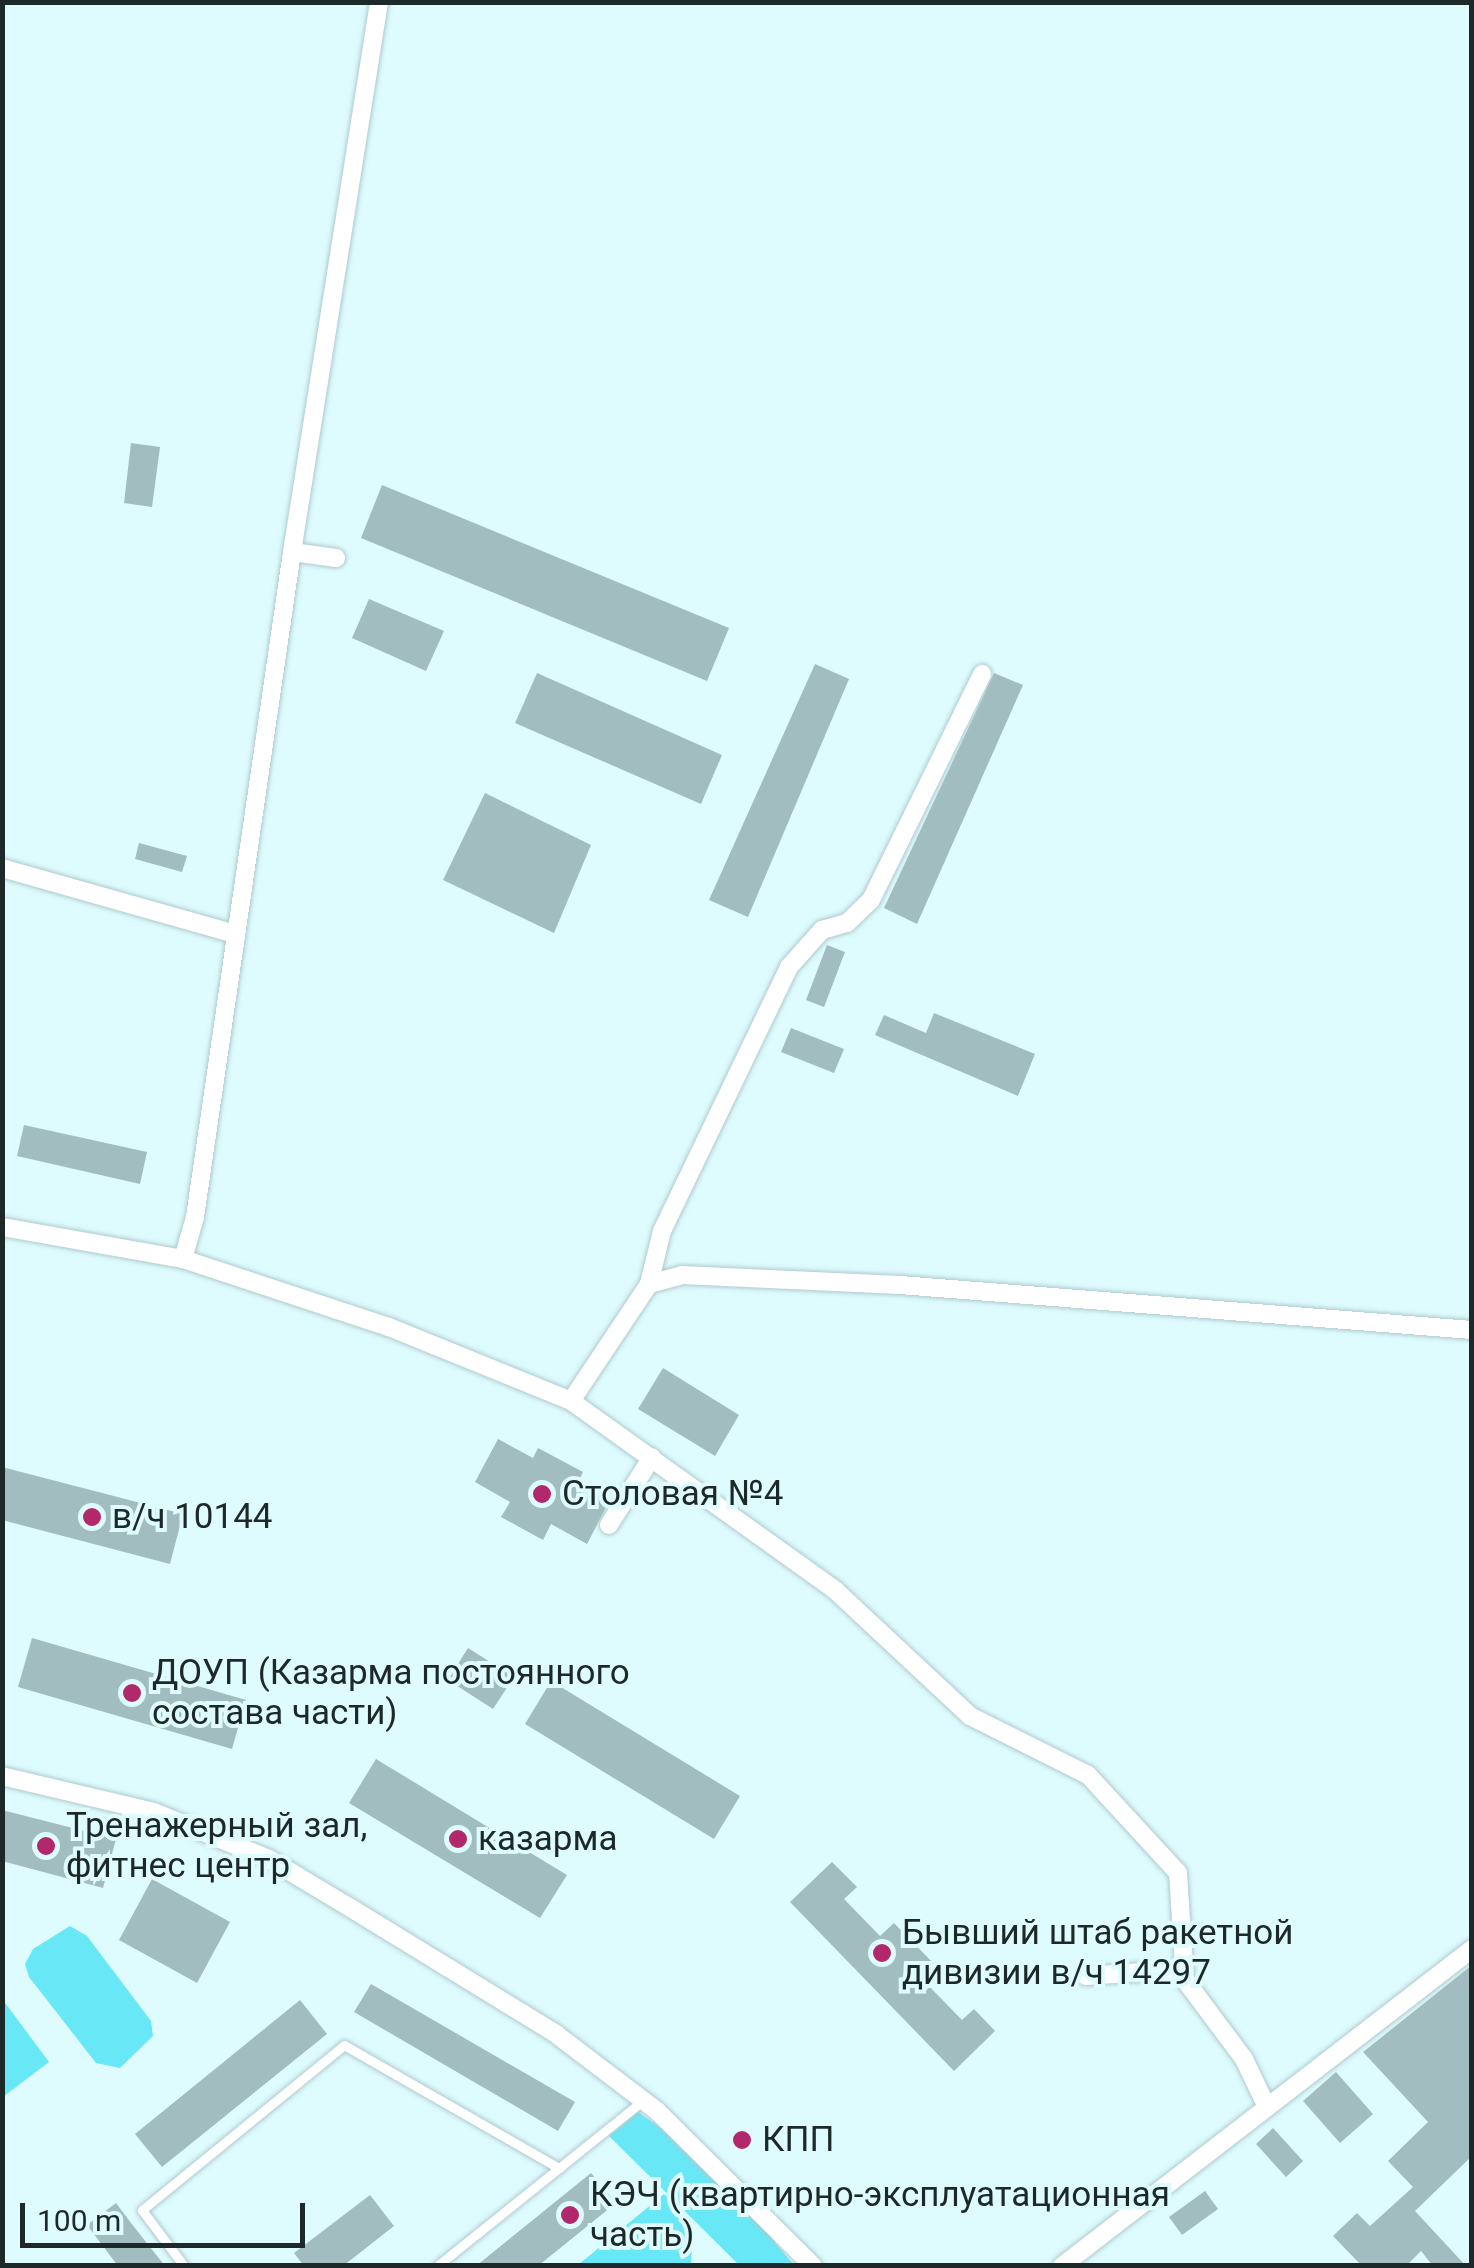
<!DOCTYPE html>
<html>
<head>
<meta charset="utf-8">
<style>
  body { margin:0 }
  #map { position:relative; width:1474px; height:2268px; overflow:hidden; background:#defbfe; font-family:Roboto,sans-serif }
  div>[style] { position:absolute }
  .green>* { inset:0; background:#68e8f7 }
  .building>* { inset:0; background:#a2bdc0 }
  .roads { filter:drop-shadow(0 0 2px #afcacd) drop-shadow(0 0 2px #afcacd) }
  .service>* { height:9px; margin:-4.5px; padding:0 4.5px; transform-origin:4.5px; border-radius:4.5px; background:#fff }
  .minor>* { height:18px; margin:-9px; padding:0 9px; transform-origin:9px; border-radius:9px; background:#fff }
  .dots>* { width:28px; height:28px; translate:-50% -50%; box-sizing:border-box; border:5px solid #defbfe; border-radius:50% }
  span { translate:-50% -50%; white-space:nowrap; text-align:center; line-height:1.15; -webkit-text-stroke:8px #defbfe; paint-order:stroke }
  .poi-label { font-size:35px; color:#1d2829 }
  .left { translate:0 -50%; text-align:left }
  .frame { position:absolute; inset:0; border:5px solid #1d2829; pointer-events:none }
  .scale { position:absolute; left:20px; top:2203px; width:285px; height:45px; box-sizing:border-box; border:5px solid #1d2829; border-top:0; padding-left:12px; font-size:30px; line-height:35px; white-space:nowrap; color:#1d2829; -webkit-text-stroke:8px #defbfe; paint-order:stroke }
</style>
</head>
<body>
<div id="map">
  <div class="green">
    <i style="clip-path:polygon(70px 1926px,87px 1936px,151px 2021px,153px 2036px,120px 2068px,96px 2063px,29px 1977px,25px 1964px,33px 1949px)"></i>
    <i style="clip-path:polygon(3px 2000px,49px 2062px,3px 2097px)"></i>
    <i style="clip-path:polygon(638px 2112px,702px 2156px,794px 2265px,739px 2265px,609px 2136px)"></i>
    <i style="clip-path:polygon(664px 2194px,693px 2223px,691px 2265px,578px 2265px)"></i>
  </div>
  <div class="building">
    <i style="clip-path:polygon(131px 443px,160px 447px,152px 507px,124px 503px)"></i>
    <i style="clip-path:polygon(382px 485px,729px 628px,707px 681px,361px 538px)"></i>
    <i style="clip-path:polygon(369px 599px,444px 631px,426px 671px,352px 638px)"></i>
    <i style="clip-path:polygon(815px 664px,849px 679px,748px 917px,709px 900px)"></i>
    <i style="clip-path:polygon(537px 673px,722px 755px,701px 804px,515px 723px)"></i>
    <i style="clip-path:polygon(994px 673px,1023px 685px,917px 924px,884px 908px)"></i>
    <i style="clip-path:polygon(485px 793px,591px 845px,554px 933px,443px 880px)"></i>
    <i style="clip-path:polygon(139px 843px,187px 856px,182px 872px,135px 859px)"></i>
    <i style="clip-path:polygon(827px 945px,845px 952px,824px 1007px,806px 1000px)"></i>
    <i style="clip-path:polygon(934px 1013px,1035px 1054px,1018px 1096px,875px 1035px,884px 1015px,926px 1033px)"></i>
    <i style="clip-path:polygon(791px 1028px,844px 1049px,834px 1073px,781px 1052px)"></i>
    <i style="clip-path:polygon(24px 1125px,147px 1152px,140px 1184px,17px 1156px)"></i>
    <i style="clip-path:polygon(663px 1368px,739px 1415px,715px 1456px,638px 1409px)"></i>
    <i style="clip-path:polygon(498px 1439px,533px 1458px,538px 1448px,583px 1472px,578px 1482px,610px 1500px,587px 1544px,551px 1524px,543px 1540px,501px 1517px,510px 1502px,475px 1482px)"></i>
    <i style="clip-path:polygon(2px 1467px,183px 1514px,170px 1564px,2px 1520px)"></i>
    <i style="clip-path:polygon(32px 1638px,246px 1700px,232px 1749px,18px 1687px)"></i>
    <i style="clip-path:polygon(468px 1648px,514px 1677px,493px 1709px,448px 1680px)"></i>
    <i style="clip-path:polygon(551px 1681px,740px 1796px,714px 1839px,525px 1724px)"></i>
    <i style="clip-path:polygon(376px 1759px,567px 1875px,540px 1918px,349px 1803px)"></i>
    <i style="clip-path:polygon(2px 1810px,116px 1839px,103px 1888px,2px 1861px)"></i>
    <i style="clip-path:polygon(832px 1862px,857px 1887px,844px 1899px,880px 1936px,894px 1923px,939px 1969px,926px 1983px,962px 2020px,974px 2009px,995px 2031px,954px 2071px,790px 1902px)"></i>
    <i style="clip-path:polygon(152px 1879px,230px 1922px,197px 1983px,119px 1940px)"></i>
    <i style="clip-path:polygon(1472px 1965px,1472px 2156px,1415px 2211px,1466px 2266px,1433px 2266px,1421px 2251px,1406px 2266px,1362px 2266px,1333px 2236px,1357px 2213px,1370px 2226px,1413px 2187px,1388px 2161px,1428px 2122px,1363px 2052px)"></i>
    <i style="clip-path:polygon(371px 1984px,575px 2102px,558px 2131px,354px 2012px)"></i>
    <i style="clip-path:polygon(300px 2000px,327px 2034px,162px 2167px,135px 2134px)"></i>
    <i style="clip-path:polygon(1336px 2072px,1373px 2114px,1340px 2143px,1303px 2101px)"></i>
    <i style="clip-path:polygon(1273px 2128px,1303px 2161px,1286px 2177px,1256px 2144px)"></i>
    <i style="clip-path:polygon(591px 2173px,616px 2203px,538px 2266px,476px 2266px)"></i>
    <i style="clip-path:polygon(1205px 2191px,1218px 2209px,1182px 2235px,1169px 2217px)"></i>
    <i style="clip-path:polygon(370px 2195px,394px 2226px,343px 2266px,304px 2266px,294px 2253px)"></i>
    <i style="clip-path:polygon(116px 2203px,131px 2223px,165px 2266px,118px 2266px,87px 2225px)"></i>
  </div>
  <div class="roads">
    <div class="service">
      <i style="left:184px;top:2266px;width:70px;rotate:-126.9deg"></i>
      <i style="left:142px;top:2210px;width:261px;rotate:-39.2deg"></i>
      <i style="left:344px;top:2045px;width:248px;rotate:29.8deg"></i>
      <i style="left:437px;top:2266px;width:263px;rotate:-38.8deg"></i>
    </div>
    <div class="minor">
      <i style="left:292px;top:552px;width:672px;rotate:98.3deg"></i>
      <i style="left:195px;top:1217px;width:44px;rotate:105.9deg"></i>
      <i style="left:183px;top:1259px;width:217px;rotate:18.3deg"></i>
      <i style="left:389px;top:1327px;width:196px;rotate:22.1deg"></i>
      <i style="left:571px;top:1401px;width:325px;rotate:35.6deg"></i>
      <i style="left:835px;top:1590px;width:185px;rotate:43deg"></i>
      <i style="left:970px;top:1716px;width:132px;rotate:26.6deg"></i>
      <i style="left:1088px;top:1775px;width:133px;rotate:47.4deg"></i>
      <i style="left:1178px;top:1873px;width:107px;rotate:86.3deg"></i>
      <i style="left:1185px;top:1980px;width:99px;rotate:53.2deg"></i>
      <i style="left:1244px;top:2059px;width:53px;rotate:64.4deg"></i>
      <i style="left:336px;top:558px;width:44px;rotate:-172.2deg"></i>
      <i style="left:292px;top:552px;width:557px;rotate:-81.01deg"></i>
      <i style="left:2px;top:868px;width:238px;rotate:15.8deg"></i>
      <i style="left:2px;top:1227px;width:184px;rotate:10deg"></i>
      <i style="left:649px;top:1284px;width:34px;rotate:-15deg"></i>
      <i style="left:682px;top:1275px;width:218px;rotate:2.6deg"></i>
      <i style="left:900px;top:1285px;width:574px;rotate:4.5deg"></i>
      <i style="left:571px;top:1401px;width:141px;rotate:-56.3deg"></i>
      <i style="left:649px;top:1284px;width:55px;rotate:-76.2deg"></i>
      <i style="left:662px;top:1231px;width:293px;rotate:-64.3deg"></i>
      <i style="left:789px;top:967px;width:50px;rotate:-48.3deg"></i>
      <i style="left:822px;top:930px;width:26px;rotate:-16deg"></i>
      <i style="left:847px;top:923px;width:33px;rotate:-44deg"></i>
      <i style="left:871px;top:900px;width:252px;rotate:-63.8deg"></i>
      <i style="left:609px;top:1525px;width:80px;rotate:-57.7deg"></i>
      <i style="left:2px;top:1776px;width:156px;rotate:13.3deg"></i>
      <i style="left:154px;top:1812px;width:124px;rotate:22.2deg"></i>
      <i style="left:269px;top:1859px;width:93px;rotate:31deg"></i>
      <i style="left:349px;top:1907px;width:243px;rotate:31.5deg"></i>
      <i style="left:556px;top:2034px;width:127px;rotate:37.3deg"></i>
      <i style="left:657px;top:2111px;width:220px;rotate:44.8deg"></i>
      <i style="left:1086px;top:1976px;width:99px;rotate:-4deg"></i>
      <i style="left:1062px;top:2266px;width:518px;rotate:-37.71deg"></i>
    </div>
  </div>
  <div class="dots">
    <i style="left:542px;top:1494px;background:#b1296c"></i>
    <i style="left:92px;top:1517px;background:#b1296c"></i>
    <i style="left:132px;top:1693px;background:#b1296c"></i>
    <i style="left:458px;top:1839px;background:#b1296c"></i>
    <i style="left:46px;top:1846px;background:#b1296c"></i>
    <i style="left:882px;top:1953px;background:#b1296c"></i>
    <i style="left:742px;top:2140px;background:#b1296c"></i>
    <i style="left:570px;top:2215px;background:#b1296c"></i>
  </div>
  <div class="poi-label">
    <span class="left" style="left:562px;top:1494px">Столовая №4</span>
    <span class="left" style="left:112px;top:1517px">в/ч 10144</span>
    <span class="left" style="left:152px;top:1693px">ДОУП (Казарма постоянного<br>состава части)</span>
    <span class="left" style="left:66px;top:1846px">Тренажерный зал,<br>фитнес центр</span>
    <span class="left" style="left:478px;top:1839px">казарма</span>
    <span class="left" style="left:902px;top:1953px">Бывший штаб ракетной<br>дивизии в/ч 14297</span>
    <span class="left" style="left:762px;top:2140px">КПП</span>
    <span class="left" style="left:590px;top:2215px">КЭЧ (квартирно-эксплуатационная<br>часть)</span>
  </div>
  <div class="frame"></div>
  <div class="scale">100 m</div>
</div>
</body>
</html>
